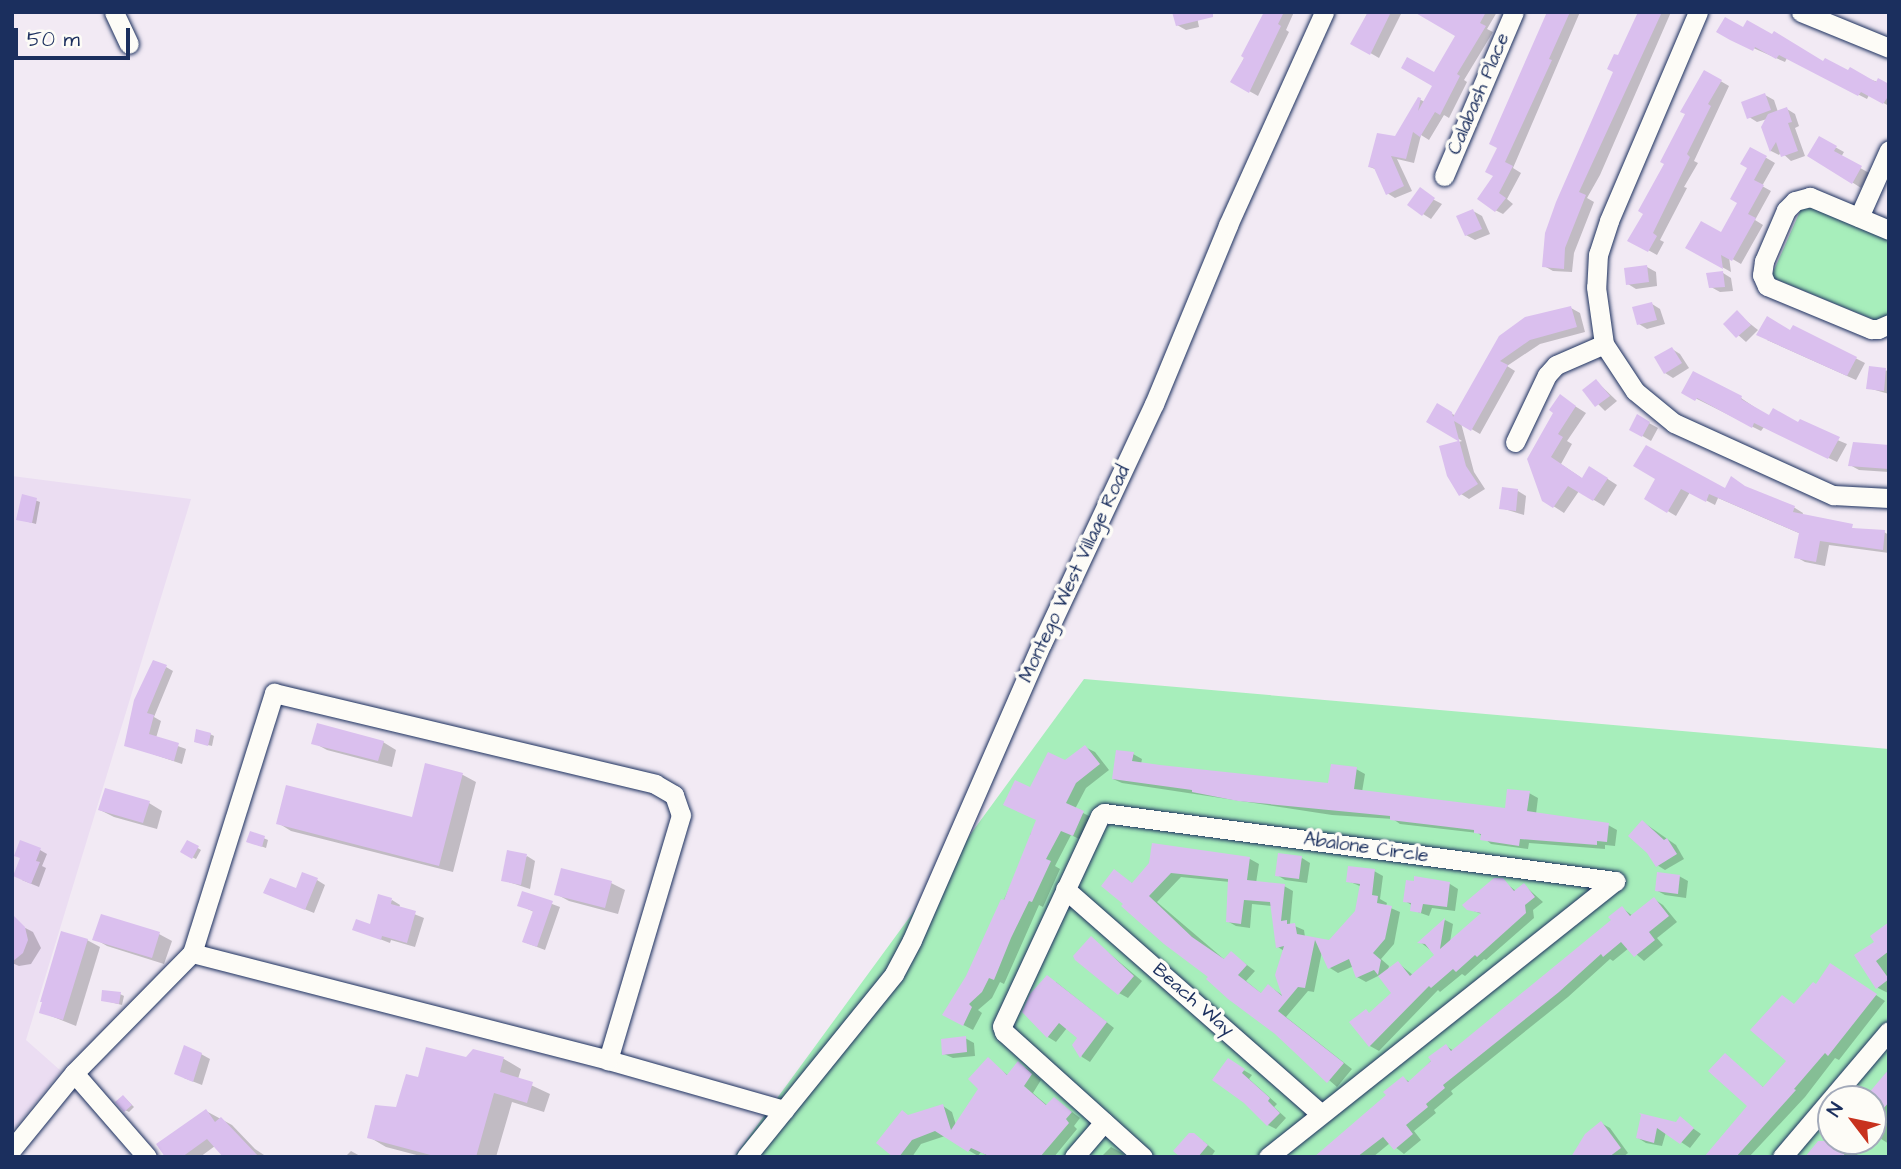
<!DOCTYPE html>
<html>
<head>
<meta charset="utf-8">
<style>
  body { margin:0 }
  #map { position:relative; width:1901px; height:1169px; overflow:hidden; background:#f2eaf4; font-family:"Architects Daughter",sans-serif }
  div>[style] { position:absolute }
  .built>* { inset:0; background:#ebddf2 }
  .green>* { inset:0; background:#a7eebb }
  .shadow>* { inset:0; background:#0003 }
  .building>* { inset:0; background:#dabfee }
  .roads { filter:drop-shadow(0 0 2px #1b2f5e) drop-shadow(0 0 2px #1b2f5e) }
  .minor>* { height:19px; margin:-9.5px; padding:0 9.5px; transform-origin:9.5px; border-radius:9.5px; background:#fdfcf7 }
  span { translate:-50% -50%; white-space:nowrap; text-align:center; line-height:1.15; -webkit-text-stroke:7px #fdfcf7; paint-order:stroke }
  .street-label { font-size:19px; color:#1b2f5e }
  .frame { position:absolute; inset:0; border:14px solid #1b2f5e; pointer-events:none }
  .north { position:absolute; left:1817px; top:1085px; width:70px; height:70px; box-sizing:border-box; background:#fdfcf7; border:2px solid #a3aaba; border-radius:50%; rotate:302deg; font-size:19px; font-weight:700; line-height:28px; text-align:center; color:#1b2f5e }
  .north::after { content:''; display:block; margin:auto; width:24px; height:32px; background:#c8321e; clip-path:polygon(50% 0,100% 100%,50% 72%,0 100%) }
  .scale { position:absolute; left:14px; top:28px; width:116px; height:32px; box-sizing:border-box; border:4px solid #1b2f5e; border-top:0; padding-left:9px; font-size:21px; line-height:24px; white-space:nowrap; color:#1b2f5e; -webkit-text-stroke:5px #fdfcf7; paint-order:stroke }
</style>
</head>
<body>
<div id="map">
  <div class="built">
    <i style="clip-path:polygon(12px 476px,191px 499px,26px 1040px,61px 1071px,12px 1131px)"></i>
  </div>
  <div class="green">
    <i style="clip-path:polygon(1811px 205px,1889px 237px,1888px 315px,1877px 321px,1771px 277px,1801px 209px)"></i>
    <i style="clip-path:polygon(evenodd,1084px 679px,1889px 749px,1889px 1157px,734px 1157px,1084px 679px,1831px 1099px,1873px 1099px,1873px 1141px,1831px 1141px,1831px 1099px)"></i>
  </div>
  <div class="shadow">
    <i style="clip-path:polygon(1196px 12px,1199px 27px,1186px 30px,1177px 25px)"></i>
    <i style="clip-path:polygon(1265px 12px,1294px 12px,1286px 30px,1289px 32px,1258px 96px,1233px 82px)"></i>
    <i style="clip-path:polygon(1368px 12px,1402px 12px,1379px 58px,1353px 43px)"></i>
    <i style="clip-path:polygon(1429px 12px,1497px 12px,1487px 29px,1493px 32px,1464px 80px,1467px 82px,1449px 118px,1444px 115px,1429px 140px,1421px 135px,1414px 163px,1397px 159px,1412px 191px,1395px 198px,1387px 193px,1377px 170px,1370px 167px,1396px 138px,1419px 99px,1425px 102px,1435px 85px,1435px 75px,1458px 35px)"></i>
    <i style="clip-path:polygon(1548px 12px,1580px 12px,1513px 168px,1521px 173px,1507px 199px,1513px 204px,1503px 214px,1493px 209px,1500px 148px)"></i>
    <i style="clip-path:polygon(1639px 12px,1671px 12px,1600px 175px,1587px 198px,1594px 202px,1574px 253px,1572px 272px,1553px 271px,1544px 266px,1619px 58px)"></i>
    <i style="clip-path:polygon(1744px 30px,1773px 37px,1824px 63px,1889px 86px,1889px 106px,1869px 95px,1867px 99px,1787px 58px,1785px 62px,1726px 36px)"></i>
    <i style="clip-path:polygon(1705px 72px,1729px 86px,1694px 161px,1698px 163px,1684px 187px,1687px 188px,1660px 240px,1664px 242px,1657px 255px,1630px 240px,1645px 213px)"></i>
    <i style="clip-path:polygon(1765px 95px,1774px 100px,1778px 112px,1787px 109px,1795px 114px,1799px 126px,1795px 128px,1805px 156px,1791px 161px,1781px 152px,1779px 155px,1771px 151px,1763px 127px,1767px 119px,1757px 122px,1749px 117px)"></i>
    <i style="clip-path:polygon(1819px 138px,1844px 152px,1841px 157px,1869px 173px,1861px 188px,1810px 155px)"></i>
    <i style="clip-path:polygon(1751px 149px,1775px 163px,1762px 186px,1771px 191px,1755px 220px,1763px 225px,1741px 264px,1729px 257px,1731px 272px,1688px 248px,1722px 235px,1740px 202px,1750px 167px)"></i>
    <i style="clip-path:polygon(1419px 192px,1442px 204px,1431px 219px,1423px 214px)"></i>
    <i style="clip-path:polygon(1473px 211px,1482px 216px,1490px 234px,1475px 240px,1466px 235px)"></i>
    <i style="clip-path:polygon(1647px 267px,1656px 272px,1657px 286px,1636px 289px,1628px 284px)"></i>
    <i style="clip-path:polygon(1723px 273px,1731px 278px,1733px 291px,1720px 292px,1711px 287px)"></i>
    <i style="clip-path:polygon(1652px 304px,1660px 309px,1665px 324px,1647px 329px,1639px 324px)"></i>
    <i style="clip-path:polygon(1571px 308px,1580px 313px,1585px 332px,1540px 344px,1507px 366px,1515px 371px,1480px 434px,1461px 423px,1474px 472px,1485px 489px,1469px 499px,1461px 494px,1441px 447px,1462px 441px,1429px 421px,1438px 406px,1456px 416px,1500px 337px)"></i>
    <i style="clip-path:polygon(1739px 315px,1758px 330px,1746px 342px,1726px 324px)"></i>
    <i style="clip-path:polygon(1794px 327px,1865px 363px,1856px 380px,1767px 340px,1791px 332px)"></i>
    <i style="clip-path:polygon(1672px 349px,1680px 354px,1689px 368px,1673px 378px,1665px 373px)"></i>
    <i style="clip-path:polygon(1871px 368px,1889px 371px,1889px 394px,1868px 388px)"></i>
    <i style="clip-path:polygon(1596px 381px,1617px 401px,1605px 411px,1584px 390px)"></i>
    <i style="clip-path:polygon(1683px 392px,1741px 398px,1769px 417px,1799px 424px,1847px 444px,1837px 462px,1764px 427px,1761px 431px)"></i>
    <i style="clip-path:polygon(1570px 403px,1586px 413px,1567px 441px,1572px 444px,1561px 464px,1583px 479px,1600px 474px,1617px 485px,1604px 506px,1579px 491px,1564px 513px,1544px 500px,1556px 412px)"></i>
    <i style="clip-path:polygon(1638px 417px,1658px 428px,1651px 441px,1631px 429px)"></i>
    <i style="clip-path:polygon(1889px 447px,1889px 472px,1859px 470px,1850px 465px)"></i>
    <i style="clip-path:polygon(1658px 479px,1726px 490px,1748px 489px,1795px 508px,1803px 513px,1802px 516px,1860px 530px,1884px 532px,1889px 535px,1889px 553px,1829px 545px,1825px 566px,1805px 562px,1796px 557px,1801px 534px,1718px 498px,1715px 505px,1690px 492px,1676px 516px,1646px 498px)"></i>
    <i style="clip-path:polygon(1518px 491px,1526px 496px,1524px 515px,1501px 508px)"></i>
    <i style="clip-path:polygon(23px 496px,40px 502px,36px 524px,18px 519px)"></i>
    <i style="clip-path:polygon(166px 667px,173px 671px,154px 717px,161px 721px,156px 738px,186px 749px,182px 764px,126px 745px)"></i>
    <i style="clip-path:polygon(210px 734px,214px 736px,212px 746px,196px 742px)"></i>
    <i style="clip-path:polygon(383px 742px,396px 750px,392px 767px,327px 750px,314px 743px)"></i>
    <i style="clip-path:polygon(1085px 747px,1095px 752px,1109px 770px,1086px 788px,1075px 809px,1093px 818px,1083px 841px,1071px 835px,1055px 866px,1060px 869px,1043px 907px,1039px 905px,1004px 984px,1000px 982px,992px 998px,978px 1010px,982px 1013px,973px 1030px,954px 1020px,968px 977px,1033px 837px,1030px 835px,1038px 820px,1031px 789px)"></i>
    <i style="clip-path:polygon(1133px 754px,1142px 759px,1141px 764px,1329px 785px,1356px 769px,1365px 774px,1362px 792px,1507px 810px,1529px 793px,1538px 798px,1536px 814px,1608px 825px,1617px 830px,1615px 846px,1605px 845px,1605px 849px,1529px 843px,1528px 849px,1491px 844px,1478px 833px,1400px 824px,1393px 819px,1332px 815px,1122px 783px,1113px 779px)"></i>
    <i style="clip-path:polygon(427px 766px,463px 775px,476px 782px,453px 872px,291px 831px,278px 823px,413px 819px)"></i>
    <i style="clip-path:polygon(149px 803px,162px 811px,157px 829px,114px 817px,100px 810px)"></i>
    <i style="clip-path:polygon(1643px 822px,1676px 845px,1684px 859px,1665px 870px,1657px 865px)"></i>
    <i style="clip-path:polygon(251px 833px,268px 840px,266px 848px,252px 843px)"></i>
    <i style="clip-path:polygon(188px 842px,201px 850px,196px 859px,182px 852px)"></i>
    <i style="clip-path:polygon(evenodd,1153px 845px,1250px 859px,1259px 864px,1256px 883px,1284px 886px,1293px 891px,1290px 924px,1304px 930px,1305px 937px,1330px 942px,1356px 912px,1362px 887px,1348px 881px,1374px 871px,1383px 876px,1380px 899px,1387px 903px,1386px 906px,1400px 912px,1394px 944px,1381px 959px,1389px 966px,1388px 970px,1398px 963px,1413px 975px,1437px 955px,1420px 942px,1445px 920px,1453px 924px,1450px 942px,1482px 914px,1468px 909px,1502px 880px,1516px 891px,1524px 885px,1543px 902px,1533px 910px,1534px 918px,1486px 960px,1484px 959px,1465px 976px,1462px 974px,1440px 992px,1438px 990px,1379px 1051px,1370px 1046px,1352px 1023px,1371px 1014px,1394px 993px,1380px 975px,1366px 982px,1357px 977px,1354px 966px,1338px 973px,1330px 968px,1322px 951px,1314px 992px,1308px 991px,1286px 1017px,1352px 1069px,1337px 1087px,1210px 977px,1115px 871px,1133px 884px,1151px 864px,1153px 845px,1181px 877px,1230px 882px,1227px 921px,1236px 926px,1250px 928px,1252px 904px,1272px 906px,1278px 947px,1284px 951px,1285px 997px,1269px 986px,1262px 994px,1246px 981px,1255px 971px,1231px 953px,1225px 960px,1157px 902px,1181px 877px)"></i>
    <i style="clip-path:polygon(40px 850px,47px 854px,42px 866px,46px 868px,39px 887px,22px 880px,22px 859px)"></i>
    <i style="clip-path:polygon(527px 856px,535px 861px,530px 889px,503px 880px)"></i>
    <i style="clip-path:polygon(1302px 858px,1310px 863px,1307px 883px,1285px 880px,1277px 875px)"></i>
    <i style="clip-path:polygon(1679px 876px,1688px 881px,1686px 898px,1665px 895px,1656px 890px)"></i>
    <i style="clip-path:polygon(1416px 878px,1450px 884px,1458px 889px,1455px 911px,1432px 908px,1429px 916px,1412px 910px,1413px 906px,1405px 901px)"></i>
    <i style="clip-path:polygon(317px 880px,325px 885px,314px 913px,265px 893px,297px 890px)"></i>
    <i style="clip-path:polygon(611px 883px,625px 890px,618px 914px,569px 901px,556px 894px)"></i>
    <i style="clip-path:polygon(523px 893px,560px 907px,545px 950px,524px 942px,534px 912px,519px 905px)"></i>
    <i style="clip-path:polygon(1654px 899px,1663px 905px,1677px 922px,1657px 938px,1663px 945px,1644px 961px,1629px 948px,1613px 961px,1610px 959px,1568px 997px,1451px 1091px,1453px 1094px,1434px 1110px,1436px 1113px,1414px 1131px,1421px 1140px,1404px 1154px,1390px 1143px,1373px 1157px,1317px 1157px,1388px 1095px,1403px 1078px,1410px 1082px,1446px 1046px,1454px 1051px,1613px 920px,1622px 908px,1633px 916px)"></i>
    <i style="clip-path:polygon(392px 900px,400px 905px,399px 908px,424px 918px,415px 947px,391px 940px,390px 943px,354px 929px,371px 926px)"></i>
    <i style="clip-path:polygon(12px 921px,33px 932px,41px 948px,31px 964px,19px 966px,12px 963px)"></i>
    <i style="clip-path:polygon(1889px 924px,1889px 992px,1888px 993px,1878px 988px,1857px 956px,1877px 942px)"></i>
    <i style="clip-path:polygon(159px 934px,172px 941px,164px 964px,107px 946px,95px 939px)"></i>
    <i style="clip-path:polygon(1091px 938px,1142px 981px,1128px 998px,1119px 993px)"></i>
    <i style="clip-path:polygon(87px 940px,100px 947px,76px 1026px,41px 1012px)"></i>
    <i style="clip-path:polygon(1840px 971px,1885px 1001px,1839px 1060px,1835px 1058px,1805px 1097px,1749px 1157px,1706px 1157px,1749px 1105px,1725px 1055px,1764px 1088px,1788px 1060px,1795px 1005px)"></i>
    <i style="clip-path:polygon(1056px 982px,1114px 1028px,1090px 1062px,1082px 1057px,1074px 1045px,1079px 1037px,1067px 1028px,1056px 1042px,1048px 1037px)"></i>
    <i style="clip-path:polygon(120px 994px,124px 996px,122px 1005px,102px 1000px)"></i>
    <i style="clip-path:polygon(965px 1038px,974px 1043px,975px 1056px,953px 1058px,944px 1054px)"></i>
    <i style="clip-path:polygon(473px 1051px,504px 1059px,521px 1069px,518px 1079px,550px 1094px,544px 1112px,512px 1102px,496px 1157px,424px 1157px,386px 1147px,369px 1137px,397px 1109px,419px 1079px,467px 1059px)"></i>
    <i style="clip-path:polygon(201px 1054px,210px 1059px,202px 1085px,184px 1078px)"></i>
    <i style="clip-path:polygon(988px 1060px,1009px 1076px,1019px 1064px,1028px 1069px,1041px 1080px,1033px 1093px,1048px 1106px,1055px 1099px,1080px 1118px,1074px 1126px,1077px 1129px,1054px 1157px,989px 1157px,981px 1152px,978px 1156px,945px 1136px,921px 1144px,912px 1157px,896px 1157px,910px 1117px,943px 1106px,952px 1112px,956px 1125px,980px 1089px)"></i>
    <i style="clip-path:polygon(1228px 1061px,1252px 1075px,1249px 1079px,1277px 1104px,1274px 1107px,1286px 1118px,1276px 1129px,1268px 1125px)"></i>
    <i style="clip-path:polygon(1889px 1069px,1889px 1118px,1885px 1122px,1889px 1124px,1889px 1144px,1875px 1135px,1873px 1137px,1873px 1099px,1866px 1099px)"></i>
    <i style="clip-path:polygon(124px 1097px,134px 1107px,129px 1112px,125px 1110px)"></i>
    <i style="clip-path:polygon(206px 1111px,232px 1125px,255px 1149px,267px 1157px,226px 1157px,215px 1146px,200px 1157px,168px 1157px)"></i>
    <i style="clip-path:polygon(1643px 1116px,1676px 1123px,1680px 1119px,1701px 1134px,1690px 1148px,1666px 1132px,1662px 1146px,1646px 1143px,1638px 1138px)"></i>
    <i style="clip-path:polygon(1601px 1123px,1610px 1128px,1628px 1153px,1623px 1157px,1573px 1157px)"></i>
    <i style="clip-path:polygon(1831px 1140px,1831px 1141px,1869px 1141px,1855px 1157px,1815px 1157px)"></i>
    <i style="clip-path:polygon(1203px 1141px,1215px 1151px,1211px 1157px,1182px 1157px)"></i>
    <i style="clip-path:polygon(1111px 1147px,1122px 1153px,1126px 1157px,1101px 1157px)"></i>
    <i style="clip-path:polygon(351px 1151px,360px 1156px,360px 1157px,345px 1157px)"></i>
  </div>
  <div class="building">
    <i style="clip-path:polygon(1172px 12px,1213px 12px,1213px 17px,1176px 26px)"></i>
    <i style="clip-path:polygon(1264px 12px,1284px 12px,1278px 24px,1281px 26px,1249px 93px,1230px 82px,1244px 58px,1241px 56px)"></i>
    <i style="clip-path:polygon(1368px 12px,1391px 12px,1370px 55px,1350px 44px)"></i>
    <i style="clip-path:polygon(1414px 12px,1486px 12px,1480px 23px,1486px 26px,1457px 74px,1460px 76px,1440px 115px,1435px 112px,1420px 137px,1413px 132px,1406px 159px,1391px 156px,1404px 186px,1386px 195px,1374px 168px,1368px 167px,1377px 133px,1395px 136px,1418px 97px,1421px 98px,1418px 111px,1432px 86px,1401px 68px,1407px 57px,1434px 72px,1455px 36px)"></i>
    <i style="clip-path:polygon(1547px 12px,1570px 12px,1549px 59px,1552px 60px,1505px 162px,1513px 166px,1499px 193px,1506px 198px,1495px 212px,1477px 199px,1493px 176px,1485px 172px,1497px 148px,1489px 144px)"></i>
    <i style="clip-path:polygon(1638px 12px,1662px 12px,1579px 192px,1586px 195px,1565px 248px,1564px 269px,1542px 267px,1545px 233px,1556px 202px,1613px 72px,1607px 69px,1614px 54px,1618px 55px)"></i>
    <i style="clip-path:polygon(1725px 17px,1743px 27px,1747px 20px,1772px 34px,1774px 31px,1823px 61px,1825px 58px,1848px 70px,1850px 67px,1876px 82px,1878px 78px,1889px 84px,1889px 95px,1883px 104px,1861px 92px,1858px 96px,1779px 55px,1776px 59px,1755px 47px,1753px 51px,1730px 40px,1716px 32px)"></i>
    <i style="clip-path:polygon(1704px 70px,1722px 80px,1708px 104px,1711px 106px,1687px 154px,1690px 157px,1653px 233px,1657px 236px,1648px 252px,1627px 241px,1643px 214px,1638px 211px,1664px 164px,1660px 162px,1685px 114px,1680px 112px)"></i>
    <i style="clip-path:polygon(1765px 93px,1771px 110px,1747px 119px,1741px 102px)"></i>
    <i style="clip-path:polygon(1787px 107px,1792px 122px,1788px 123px,1798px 151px,1781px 157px,1776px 142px,1770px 152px,1761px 127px,1768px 114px)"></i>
    <i style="clip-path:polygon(1819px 136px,1837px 146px,1834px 151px,1862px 166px,1852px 184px,1807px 156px)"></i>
    <i style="clip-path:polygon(1750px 147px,1767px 156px,1754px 180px,1764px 185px,1748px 214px,1756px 218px,1732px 261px,1721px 255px,1723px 269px,1685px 248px,1701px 221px,1721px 232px,1737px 203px,1730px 199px,1747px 168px,1740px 164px)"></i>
    <i style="clip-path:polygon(1420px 187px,1435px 198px,1422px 216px,1407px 205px)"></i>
    <i style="clip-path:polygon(1473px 209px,1482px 229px,1465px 236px,1456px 216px)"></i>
    <i style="clip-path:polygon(1647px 265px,1649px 282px,1626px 285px,1624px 268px)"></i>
    <i style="clip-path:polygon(1723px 271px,1725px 287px,1709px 288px,1706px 273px)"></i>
    <i style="clip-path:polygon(1652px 302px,1657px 320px,1637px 325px,1632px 307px)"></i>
    <i style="clip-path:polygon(1571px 306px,1577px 327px,1530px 340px,1500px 361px,1508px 365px,1471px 431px,1454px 421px,1466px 466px,1478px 484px,1459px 496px,1447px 476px,1439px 446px,1458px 441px,1426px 422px,1437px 403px,1452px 412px,1453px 417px,1499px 336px,1525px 317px)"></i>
    <i style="clip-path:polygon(1737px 310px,1751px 325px,1736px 338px,1723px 324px)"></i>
    <i style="clip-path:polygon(1767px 316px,1790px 330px,1793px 325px,1857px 357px,1847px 376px,1756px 335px)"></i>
    <i style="clip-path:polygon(1672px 347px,1682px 363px,1664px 374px,1654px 357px)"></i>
    <i style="clip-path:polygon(1869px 366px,1886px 368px,1884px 391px,1866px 389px)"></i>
    <i style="clip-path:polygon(1693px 371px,1742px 396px,1741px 399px,1769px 415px,1773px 408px,1798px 422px,1800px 419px,1840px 437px,1828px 459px,1754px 423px,1752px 428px,1697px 398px,1695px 401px,1681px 393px)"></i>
    <i style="clip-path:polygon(1596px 379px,1610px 396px,1595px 407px,1582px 390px)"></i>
    <i style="clip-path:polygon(1560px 394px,1576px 406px,1558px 434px,1563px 437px,1551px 457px,1582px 478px,1589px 466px,1608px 478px,1593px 501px,1568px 486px,1553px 508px,1542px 501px,1527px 459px,1553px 413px,1549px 410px)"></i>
    <i style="clip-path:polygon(1637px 414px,1650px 422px,1642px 437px,1629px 430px)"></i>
    <i style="clip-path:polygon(1853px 442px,1889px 445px,1889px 469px,1848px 466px)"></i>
    <i style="clip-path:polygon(1646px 445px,1725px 488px,1731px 476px,1745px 486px,1795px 506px,1793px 512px,1853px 524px,1852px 528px,1885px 530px,1883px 550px,1820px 541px,1816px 562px,1794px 558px,1799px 533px,1709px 494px,1706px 502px,1681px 489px,1667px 513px,1644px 499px,1655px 479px,1633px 466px)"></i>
    <i style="clip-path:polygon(1502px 487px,1518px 489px,1516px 511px,1499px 509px)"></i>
    <i style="clip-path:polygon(22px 494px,37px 498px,32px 523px,16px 520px)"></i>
    <i style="clip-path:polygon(153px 660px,167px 665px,147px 713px,154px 715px,149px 734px,179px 743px,174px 761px,124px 746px,134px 700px)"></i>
    <i style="clip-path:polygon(317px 723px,384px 741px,378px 761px,311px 744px)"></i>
    <i style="clip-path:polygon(196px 729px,211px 733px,208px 746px,194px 742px)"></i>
    <i style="clip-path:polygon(1085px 745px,1100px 764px,1076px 783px,1066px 803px,1084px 811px,1073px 836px,1061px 831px,1046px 859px,1051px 861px,1032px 902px,1029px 901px,1011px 938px,994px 980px,989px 978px,982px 992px,969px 1004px,972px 1007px,963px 1026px,942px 1015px,966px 976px,1001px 899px,1004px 900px,1036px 820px,1003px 805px,1015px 780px,1030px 787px,1048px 752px,1065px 760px)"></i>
    <i style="clip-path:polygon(1116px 750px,1134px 752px,1132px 761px,1160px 765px,1328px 783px,1331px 764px,1357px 767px,1354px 789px,1505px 808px,1507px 789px,1530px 791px,1527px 811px,1609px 823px,1607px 842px,1597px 841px,1597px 845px,1520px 839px,1519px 846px,1480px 840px,1481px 834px,1474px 833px,1474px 830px,1390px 820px,1390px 816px,1238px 801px,1192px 792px,1192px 790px,1112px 779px)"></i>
    <i style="clip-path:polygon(425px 763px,463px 773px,439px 866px,276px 824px,286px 785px,412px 817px)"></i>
    <i style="clip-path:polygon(105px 788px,150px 801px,143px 823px,98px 810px)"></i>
    <i style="clip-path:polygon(1642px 820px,1664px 840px,1667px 838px,1677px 854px,1656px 867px,1647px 853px,1628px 836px)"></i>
    <i style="clip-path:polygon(250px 831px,265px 836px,262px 847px,246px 842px)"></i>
    <i style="clip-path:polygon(20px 840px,41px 848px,36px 861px,40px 862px,31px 884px,13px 876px,20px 858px,14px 856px)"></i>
    <i style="clip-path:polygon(187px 840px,199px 846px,192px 859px,180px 852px)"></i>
    <i style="clip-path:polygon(evenodd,1152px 843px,1250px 857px,1247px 880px,1285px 884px,1281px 921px,1287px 920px,1287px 924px,1295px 923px,1297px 934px,1329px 940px,1355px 911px,1360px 884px,1346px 882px,1348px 866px,1375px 869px,1372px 895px,1378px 896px,1377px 903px,1392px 906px,1385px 939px,1373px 953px,1381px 960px,1378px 975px,1374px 970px,1356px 978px,1349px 959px,1328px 969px,1315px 940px,1305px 988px,1298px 987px,1278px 1011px,1344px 1063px,1327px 1083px,1275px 1034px,1228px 999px,1206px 979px,1208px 977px,1164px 944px,1121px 906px,1123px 904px,1101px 886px,1114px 869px,1132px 883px,1149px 863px,1152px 843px,1171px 873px,1228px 879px,1226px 922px,1241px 924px,1244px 900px,1270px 902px,1276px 948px,1284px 946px,1275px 975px,1282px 996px,1268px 984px,1261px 993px,1238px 975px,1247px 965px,1231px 951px,1224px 959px,1192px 937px,1149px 896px,1171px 873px)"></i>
    <i style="clip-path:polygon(507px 850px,527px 854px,521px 885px,501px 881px)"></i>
    <i style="clip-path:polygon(1278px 853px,1302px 856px,1299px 879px,1275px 876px)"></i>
    <i style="clip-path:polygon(561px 868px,612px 881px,605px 908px,554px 895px)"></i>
    <i style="clip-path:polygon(302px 872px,318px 878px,305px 910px,263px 893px,270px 878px,296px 888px)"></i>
    <i style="clip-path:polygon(1657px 872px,1680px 875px,1678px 894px,1655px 891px)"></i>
    <i style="clip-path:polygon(1414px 876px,1450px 882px,1447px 907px,1423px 904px,1421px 913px,1410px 911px,1411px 903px,1403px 902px,1406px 880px,1414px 881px)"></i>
    <i style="clip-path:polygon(1494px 878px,1503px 878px,1514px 891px,1524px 883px,1535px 897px,1525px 905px,1526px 913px,1477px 957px,1475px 955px,1456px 972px,1453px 969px,1431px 988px,1429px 986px,1369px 1047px,1349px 1022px,1366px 1009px,1369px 1013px,1391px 993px,1378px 976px,1398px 961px,1410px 976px,1434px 955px,1425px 944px,1417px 943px,1445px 918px,1440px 949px,1481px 913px,1467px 910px,1462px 905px)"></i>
    <i style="clip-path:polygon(522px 891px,553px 901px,537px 947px,522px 942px,533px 911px,517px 906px)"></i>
    <i style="clip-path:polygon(378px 894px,392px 898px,391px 904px,416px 911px,407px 943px,382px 936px,381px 940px,352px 930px,356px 919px,370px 924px)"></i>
    <i style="clip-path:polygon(1654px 897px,1669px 916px,1649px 932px,1655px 940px,1634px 957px,1621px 942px,1603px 957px,1601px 954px,1559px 992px,1443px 1085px,1445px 1088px,1426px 1104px,1428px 1107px,1406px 1125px,1413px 1134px,1394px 1150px,1383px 1137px,1357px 1157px,1314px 1157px,1386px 1095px,1383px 1092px,1403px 1076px,1408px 1082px,1431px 1061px,1428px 1057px,1446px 1044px,1451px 1051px,1611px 920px,1608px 917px,1622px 906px,1630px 916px)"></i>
    <i style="clip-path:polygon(12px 914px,25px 927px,28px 940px,23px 953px,12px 962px)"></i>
    <i style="clip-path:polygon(101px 914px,160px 932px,152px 958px,92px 940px)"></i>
    <i style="clip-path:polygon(1889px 922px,1889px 951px,1876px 961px,1889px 979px,1876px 989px,1854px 955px,1874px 942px,1870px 936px)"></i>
    <i style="clip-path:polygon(61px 931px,88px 939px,63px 1020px,39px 1013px,42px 1002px,40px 1002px)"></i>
    <i style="clip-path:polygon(1091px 936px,1134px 976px,1118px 995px,1075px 960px,1073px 956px)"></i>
    <i style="clip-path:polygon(1830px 963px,1877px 994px,1828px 1056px,1825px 1053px,1794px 1089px,1796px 1090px,1736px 1157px,1704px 1157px,1747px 1106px,1708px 1071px,1725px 1053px,1763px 1087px,1786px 1061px,1750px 1030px,1782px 995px,1794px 1004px,1813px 982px,1816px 984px)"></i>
    <i style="clip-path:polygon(1047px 975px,1107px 1022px,1080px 1058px,1072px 1045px,1077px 1038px,1059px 1023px,1047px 1038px,1022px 1012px,1030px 994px)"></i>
    <i style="clip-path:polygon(102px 990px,121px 992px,119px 1004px,101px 1001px)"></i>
    <i style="clip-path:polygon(966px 1036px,967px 1052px,942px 1055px,941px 1039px)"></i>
    <i style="clip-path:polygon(184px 1045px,202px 1053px,193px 1082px,174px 1074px)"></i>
    <i style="clip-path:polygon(426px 1047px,466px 1057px,473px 1049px,504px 1057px,500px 1072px,533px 1082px,527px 1103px,494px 1093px,476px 1157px,438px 1157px,367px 1138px,375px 1105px,396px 1107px,406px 1074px,418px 1077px)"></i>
    <i style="clip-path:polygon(988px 1057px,1007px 1075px,1018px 1061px,1032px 1074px,1024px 1086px,1046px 1105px,1054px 1097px,1072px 1112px,1066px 1119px,1069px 1123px,1040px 1157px,991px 1157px,971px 1148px,968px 1152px,935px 1131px,912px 1140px,899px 1157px,893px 1157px,876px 1143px,902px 1110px,908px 1115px,943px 1104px,951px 1130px,978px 1089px,968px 1079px)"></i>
    <i style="clip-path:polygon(1228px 1058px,1245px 1069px,1242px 1073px,1270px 1098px,1268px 1101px,1280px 1113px,1267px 1126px,1244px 1103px,1212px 1080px)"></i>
    <i style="clip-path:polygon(1889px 1069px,1889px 1102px,1873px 1121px,1873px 1098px,1868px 1094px)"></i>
    <i style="clip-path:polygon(123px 1095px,132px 1105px,124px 1112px,115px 1102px)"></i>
    <i style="clip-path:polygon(206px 1109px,215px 1122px,221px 1117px,259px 1157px,223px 1157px,207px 1139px,182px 1157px,165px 1157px,156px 1144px)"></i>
    <i style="clip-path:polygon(1639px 1113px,1676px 1122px,1680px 1116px,1694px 1128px,1680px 1144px,1657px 1128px,1654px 1143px,1636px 1138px,1641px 1115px)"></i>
    <i style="clip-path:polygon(1601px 1121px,1621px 1148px,1609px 1157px,1571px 1157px,1585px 1134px)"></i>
    <i style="clip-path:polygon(1189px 1133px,1194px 1133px,1208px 1145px,1198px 1157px,1180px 1157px,1173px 1151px)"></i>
    <i style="clip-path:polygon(1818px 1141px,1856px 1141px,1842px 1157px,1805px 1157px)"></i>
  </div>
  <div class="roads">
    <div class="minor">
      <i style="left:114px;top:12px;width:35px;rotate:65deg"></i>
      <i style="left:1698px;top:12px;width:227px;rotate:113.1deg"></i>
      <i style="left:1609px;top:221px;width:35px;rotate:108deg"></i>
      <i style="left:1598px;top:254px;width:33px;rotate:93deg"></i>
      <i style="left:1596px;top:287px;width:58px;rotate:82deg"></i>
      <i style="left:1604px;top:344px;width:56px;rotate:56.6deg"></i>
      <i style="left:1635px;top:391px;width:50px;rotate:39.4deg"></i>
      <i style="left:1674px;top:423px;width:175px;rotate:24.4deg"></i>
      <i style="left:1833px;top:495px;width:56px;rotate:3.1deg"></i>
      <i style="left:1801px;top:12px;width:95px;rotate:22.2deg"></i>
      <i style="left:1444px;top:176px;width:178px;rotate:-66.9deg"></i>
      <i style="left:1859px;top:217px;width:73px;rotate:-65.9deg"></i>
      <i style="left:1889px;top:230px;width:86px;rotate:-157.3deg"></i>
      <i style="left:1810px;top:197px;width:16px;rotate:165deg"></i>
      <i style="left:1795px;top:201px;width:13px;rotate:135deg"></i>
      <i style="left:1786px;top:210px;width:56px;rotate:113.3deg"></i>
      <i style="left:1764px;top:261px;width:14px;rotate:98deg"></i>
      <i style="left:1762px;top:275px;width:12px;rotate:66deg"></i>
      <i style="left:1767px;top:286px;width:113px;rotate:22.5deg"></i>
      <i style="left:1871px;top:329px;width:7px"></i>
      <i style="left:1878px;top:329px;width:12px;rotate:-24deg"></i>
      <i style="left:1515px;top:442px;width:74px;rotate:-64.5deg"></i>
      <i style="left:1547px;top:375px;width:13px;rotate:-48deg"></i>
      <i style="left:1556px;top:365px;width:52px;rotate:-23.6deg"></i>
      <i style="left:1065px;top:889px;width:339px;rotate:41.3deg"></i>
      <i style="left:192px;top:953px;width:430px;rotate:14.4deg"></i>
      <i style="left:608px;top:1060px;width:183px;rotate:15.9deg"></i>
      <i style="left:74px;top:1073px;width:111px;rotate:49deg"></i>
      <i style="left:12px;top:1149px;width:98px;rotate:-50.8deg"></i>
      <i style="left:74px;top:1073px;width:168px;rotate:-45.5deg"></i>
      <i style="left:192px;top:953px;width:273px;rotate:-72.5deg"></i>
      <i style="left:274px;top:693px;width:392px;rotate:13.4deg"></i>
      <i style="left:655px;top:784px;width:22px;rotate:30deg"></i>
      <i style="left:674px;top:795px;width:21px;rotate:71deg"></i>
      <i style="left:681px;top:815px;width:256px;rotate:106.6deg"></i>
      <i style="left:746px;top:1157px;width:235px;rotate:-51deg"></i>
      <i style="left:894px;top:974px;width:38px;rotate:-62deg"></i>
      <i style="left:912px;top:940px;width:324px;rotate:-66.4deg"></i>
      <i style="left:1042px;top:643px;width:264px;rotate:-64.9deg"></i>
      <i style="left:1154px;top:404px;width:194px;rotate:-67.5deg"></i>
      <i style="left:1228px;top:225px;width:234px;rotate:-65.7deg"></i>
      <i style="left:1074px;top:1157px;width:46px;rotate:-49.4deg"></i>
      <i style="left:1143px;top:1157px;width:187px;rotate:-138deg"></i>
      <i style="left:1004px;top:1032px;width:6px;rotate:-108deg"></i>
      <i style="left:1002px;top:1026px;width:232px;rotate:-65deg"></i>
      <i style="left:1100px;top:816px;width:5px;rotate:-37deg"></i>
      <i style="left:1104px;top:813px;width:516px;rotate:7.58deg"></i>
      <i style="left:1268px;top:1157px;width:443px;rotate:-38.5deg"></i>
      <i style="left:1782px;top:1157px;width:165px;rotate:-49.7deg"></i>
    </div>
  </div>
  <div class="street-label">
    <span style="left:1479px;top:94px;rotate:-67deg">Calabash Place</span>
    <span style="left:1075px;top:574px;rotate:-65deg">Montego West Village Road</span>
    <span style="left:1366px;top:848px;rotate:8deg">Abalone Circle</span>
    <span style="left:1193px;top:1000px;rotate:41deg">Beach Way</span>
  </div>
  <div class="frame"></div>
  <div class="north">N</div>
  <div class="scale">50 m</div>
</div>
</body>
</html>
